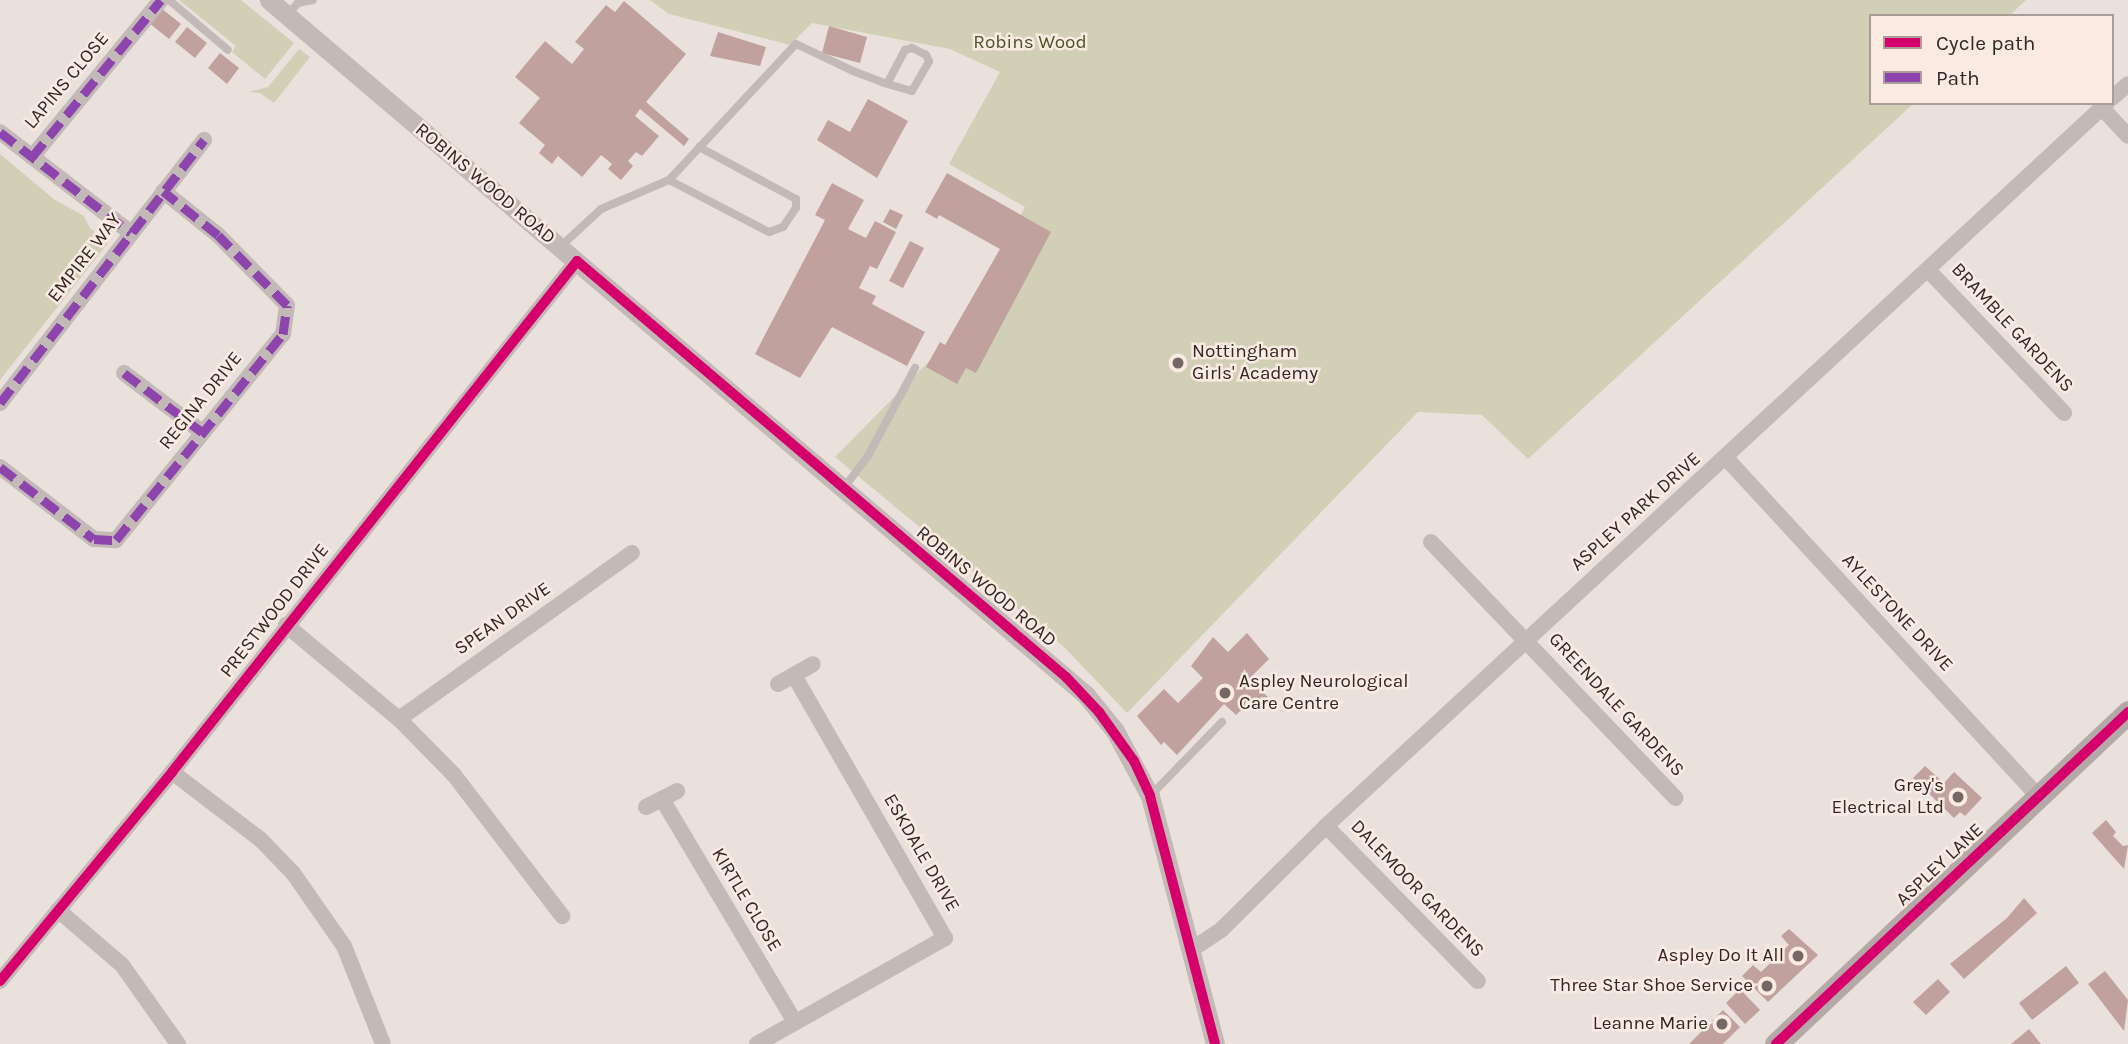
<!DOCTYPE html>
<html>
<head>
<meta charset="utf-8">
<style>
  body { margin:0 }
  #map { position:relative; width:2128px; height:1044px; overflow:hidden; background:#ebe1dc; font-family:Karla,sans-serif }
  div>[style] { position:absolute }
  .green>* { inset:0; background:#d1cfb6 }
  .building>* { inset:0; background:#c0a19d }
  .service>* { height:8px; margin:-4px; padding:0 4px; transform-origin:4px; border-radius:4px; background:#c3b9b6 }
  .minor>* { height:16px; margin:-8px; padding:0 8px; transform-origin:8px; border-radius:8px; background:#c3b9b6 }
  .tertiary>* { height:19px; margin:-9.5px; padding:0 9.5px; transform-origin:9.5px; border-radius:9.5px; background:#c3b9b6 }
  .secondary>* { height:23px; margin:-11.5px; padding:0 11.5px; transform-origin:11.5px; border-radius:11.5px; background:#b4a9a6 }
  .quiet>* { height:9px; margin-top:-4.5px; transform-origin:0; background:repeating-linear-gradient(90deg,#8e44ad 0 18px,transparent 0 27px) }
  .cycleway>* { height:10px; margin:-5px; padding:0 5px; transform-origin:5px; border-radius:5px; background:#d6006c }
  .dots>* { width:19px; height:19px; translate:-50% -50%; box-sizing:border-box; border:4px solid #f9eae2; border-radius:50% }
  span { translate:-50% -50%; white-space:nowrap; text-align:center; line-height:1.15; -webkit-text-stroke:5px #f9eae2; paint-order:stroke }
  .park-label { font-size:19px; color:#4b5328 }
  .street-label { font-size:19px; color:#342625 }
  .poi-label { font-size:19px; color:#342625 }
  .left { translate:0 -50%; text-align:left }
  .right { translate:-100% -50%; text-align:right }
  .legend { position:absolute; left:1869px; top:14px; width:245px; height:91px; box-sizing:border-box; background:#f9eae2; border:2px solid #aa9c96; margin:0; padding:9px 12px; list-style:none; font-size:21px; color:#342625 }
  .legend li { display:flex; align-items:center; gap:14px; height:35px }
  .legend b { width:35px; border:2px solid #aa9c96 }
</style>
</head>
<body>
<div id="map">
  <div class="green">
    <i style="clip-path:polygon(179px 0,241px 0,294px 43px,265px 79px,232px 52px,236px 46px)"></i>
    <i style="clip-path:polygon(650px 0,2026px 0,2009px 16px,1871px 16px,1871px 103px,1914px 103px,1528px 459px,1482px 415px,1418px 412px,1127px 713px,1065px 648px,835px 457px,955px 335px,1025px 207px,949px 164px,1000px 72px,950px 49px,812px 23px,790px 45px,669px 14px)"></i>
    <i style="clip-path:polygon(299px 49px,310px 57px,274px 103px,260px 93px,248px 92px,268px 87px)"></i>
    <i style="clip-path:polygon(0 154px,55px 200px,84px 216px,90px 228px,108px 243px,0 380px)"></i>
  </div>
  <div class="building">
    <i style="clip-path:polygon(624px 1px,686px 54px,646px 102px,689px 139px,684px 146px,640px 109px,635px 116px,659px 136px,642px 156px,636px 152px,628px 161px,633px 166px,621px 180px,608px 169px,612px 164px,601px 155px,582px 177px,558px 156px,552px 164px,539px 153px,545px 145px,519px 123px,540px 98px,515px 77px,545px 41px,572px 64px,584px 49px,575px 42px,606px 5px,615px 12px)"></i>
    <i style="clip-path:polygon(161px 8px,181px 24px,169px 39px,149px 23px)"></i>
    <i style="clip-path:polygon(829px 26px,867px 37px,860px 63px,822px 53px)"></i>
    <i style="clip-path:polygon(187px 27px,207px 43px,195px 58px,175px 42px)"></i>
    <i style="clip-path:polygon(718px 32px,766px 47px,760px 66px,710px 56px)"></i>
    <i style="clip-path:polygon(220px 53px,239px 68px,227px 84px,208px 68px)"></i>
    <i style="clip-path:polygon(868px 99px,908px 121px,877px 178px,817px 140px,828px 120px,850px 132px)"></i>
    <i style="clip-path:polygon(947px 173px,1051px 232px,976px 373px,966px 368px,957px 384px,926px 367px,940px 342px,945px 345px,1000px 249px,939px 215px,937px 219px,925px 212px)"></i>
    <i style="clip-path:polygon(832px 183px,864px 200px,848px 229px,866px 238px,875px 221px,896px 232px,877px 269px,870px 266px,859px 288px,876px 296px,872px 304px,925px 332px,907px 366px,832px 327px,800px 378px,755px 354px,825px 220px,815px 215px)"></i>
    <i style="clip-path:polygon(890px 209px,903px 215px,896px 229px,883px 222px)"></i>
    <i style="clip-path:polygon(910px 241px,924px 248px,903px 288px,889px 281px)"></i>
    <i style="clip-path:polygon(1247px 633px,1269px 659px,1249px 679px,1268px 697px,1255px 710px,1248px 703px,1236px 715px,1224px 704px,1177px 755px,1164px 742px,1161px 745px,1137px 716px,1164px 689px,1178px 703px,1203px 678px,1191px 666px,1213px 637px,1228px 652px)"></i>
    <i style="clip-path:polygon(1925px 766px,1944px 783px,1954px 772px,1982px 798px,1965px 816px,1960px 812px,1954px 818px,1913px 778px)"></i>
    <i style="clip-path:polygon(2106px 820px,2116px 832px,2113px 836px,2123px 846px,2128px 845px,2124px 869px,2092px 833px)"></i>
    <i style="clip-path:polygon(2024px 898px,2037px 913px,1964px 979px,1950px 964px,2007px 918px)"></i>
    <i style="clip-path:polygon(1789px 929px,1818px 955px,1768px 1002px,1742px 976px,1753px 965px,1761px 972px,1789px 945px,1781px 936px)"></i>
    <i style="clip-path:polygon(2066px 966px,2079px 983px,2032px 1020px,2019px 1003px)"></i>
    <i style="clip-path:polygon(2105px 971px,2128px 1000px,2124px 1031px,2088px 984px)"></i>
    <i style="clip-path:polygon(1938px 979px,1950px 992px,1926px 1015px,1913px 1002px)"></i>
    <i style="clip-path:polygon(1740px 989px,1760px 1010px,1745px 1024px,1726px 1003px)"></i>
    <i style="clip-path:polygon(1723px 1010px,1740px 1027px,1723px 1044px,1689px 1044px)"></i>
    <i style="clip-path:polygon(2029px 1029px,2041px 1044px,2011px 1044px)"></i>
  </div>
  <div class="service">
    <i style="left:169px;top:0;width:77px;rotate:40.3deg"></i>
    <i style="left:287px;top:15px;width:16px;rotate:-47deg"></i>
    <i style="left:298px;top:3px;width:15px;rotate:-11deg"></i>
    <i style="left:669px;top:180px;width:113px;rotate:27.5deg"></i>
    <i style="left:769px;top:232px;width:15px;rotate:-20deg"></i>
    <i style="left:783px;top:227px;width:23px;rotate:-56deg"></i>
    <i style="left:796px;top:208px;width:9px;rotate:-90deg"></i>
    <i style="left:796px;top:199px;width:110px;rotate:-151.8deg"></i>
    <i style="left:560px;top:247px;width:56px;rotate:-42.8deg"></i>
    <i style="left:601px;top:209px;width:74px;rotate:-23.1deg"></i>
    <i style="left:669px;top:180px;width:186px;rotate:-47deg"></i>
    <i style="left:796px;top:44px;width:63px;rotate:25.3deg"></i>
    <i style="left:853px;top:71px;width:33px;rotate:21deg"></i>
    <i style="left:884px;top:83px;width:29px;rotate:16deg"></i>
    <i style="left:912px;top:91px;width:34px;rotate:-60deg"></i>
    <i style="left:929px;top:61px;width:7px;rotate:-117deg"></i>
    <i style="left:926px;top:55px;width:16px;rotate:-153deg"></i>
    <i style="left:912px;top:48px;width:7px;rotate:164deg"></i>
    <i style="left:905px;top:50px;width:38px;rotate:118deg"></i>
    <i style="left:843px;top:489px;width:41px;rotate:-52.9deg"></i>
    <i style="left:868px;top:456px;width:100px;rotate:-61.9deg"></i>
    <i style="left:1151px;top:795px;width:102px;rotate:-45.8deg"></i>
  </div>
  <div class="minor">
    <i style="left:2112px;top:98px;width:21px;rotate:-41deg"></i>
    <i style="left:2102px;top:108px;width:38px;rotate:47deg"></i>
    <i style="left:0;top:132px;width:165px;rotate:37.6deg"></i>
    <i style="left:32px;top:157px;width:203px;rotate:-50.6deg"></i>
    <i style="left:1929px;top:271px;width:196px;rotate:46.4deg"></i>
    <i style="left:124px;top:373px;width:98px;rotate:37.1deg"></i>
    <i style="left:0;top:403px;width:333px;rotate:-52.2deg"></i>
    <i style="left:1726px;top:458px;width:460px;rotate:47.3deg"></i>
    <i style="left:0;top:467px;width:118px;rotate:37.5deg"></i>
    <i style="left:94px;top:539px;width:22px;rotate:3deg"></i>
    <i style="left:116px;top:540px;width:265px;rotate:-51deg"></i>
    <i style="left:283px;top:334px;width:29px;rotate:-82deg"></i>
    <i style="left:287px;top:305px;width:98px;rotate:-134.6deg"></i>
    <i style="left:218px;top:235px;width:70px;rotate:-141.3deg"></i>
    <i style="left:1431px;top:542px;width:354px;rotate:46.3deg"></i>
    <i style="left:286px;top:625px;width:147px;rotate:39.8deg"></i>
    <i style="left:399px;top:719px;width:78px;rotate:45.5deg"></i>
    <i style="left:454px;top:775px;width:178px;rotate:52.5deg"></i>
    <i style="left:778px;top:684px;width:40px;rotate:-29.7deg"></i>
    <i style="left:399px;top:719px;width:286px;rotate:-35.5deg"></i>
    <i style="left:172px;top:772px;width:111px;rotate:37.3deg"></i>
    <i style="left:260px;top:839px;width:47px;rotate:45.9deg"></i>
    <i style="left:293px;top:873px;width:89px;rotate:55.1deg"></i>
    <i style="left:344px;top:946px;width:105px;rotate:68.3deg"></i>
    <i style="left:662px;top:799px;width:260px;rotate:59.2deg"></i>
    <i style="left:646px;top:807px;width:35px;rotate:-27deg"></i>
    <i style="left:1326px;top:826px;width:217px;rotate:45.6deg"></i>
    <i style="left:58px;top:910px;width:84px;rotate:40.7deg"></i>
    <i style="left:122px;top:965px;width:97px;rotate:54.7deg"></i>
    <i style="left:1189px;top:943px;width:11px;rotate:5deg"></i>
    <i style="left:1200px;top:944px;width:25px;rotate:-34deg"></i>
    <i style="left:1221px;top:930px;width:148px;rotate:-44.7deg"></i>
    <i style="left:1326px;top:826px;width:1064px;rotate:-42.79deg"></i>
    <i style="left:0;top:981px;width:271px;rotate:-50.5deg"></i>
    <i style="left:172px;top:772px;width:652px;rotate:-51.6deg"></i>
    <i style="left:757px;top:1044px;width:216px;rotate:-29.4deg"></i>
    <i style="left:945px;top:938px;width:303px;rotate:-119.9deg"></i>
  </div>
  <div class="tertiary">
    <i style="left:269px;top:0;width:1073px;rotate:40.39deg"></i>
    <i style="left:1086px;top:695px;width:46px;rotate:51.1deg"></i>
    <i style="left:1115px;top:731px;width:74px;rotate:61.7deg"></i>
    <i style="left:1150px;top:796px;width:256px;rotate:75.3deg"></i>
  </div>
  <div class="secondary">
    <i style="left:1776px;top:1044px;width:484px;rotate:-43.3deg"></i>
  </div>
  <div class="quiet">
    <i style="left:0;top:132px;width:165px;rotate:37.6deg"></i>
    <i style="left:32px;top:157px;width:203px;rotate:-50.6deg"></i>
    <i style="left:124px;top:373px;width:98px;rotate:37.1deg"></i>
    <i style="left:0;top:403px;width:333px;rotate:-52.2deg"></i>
    <i style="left:0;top:467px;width:118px;rotate:37.5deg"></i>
    <i style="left:94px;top:539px;width:22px;rotate:3deg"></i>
    <i style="left:116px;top:540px;width:265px;rotate:-51deg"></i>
    <i style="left:283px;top:334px;width:29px;rotate:-82deg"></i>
    <i style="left:287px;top:305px;width:98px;rotate:-134.6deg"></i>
    <i style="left:218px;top:235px;width:70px;rotate:-141.3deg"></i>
  </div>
  <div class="cycleway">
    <i style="left:0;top:981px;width:271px;rotate:-50.5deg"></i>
    <i style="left:172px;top:772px;width:652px;rotate:-51.6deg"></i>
    <i style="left:577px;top:261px;width:642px;rotate:40.39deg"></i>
    <i style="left:1066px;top:677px;width:48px;rotate:46.7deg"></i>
    <i style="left:1099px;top:712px;width:60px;rotate:54.5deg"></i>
    <i style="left:1134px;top:761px;width:38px;rotate:65deg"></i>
    <i style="left:1150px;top:796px;width:256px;rotate:75.3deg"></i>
    <i style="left:1776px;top:1044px;width:484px;rotate:-43.3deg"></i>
  </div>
  <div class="dots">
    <i style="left:1178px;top:363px;background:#746765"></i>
    <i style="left:1225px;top:693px;background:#746765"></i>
    <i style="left:1958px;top:797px;background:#746765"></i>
    <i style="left:1798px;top:956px;background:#746765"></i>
    <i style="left:1767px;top:986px;background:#746765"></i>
    <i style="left:1722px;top:1024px;background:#746765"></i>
  </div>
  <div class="park-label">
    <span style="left:1030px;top:43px">Robins Wood</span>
  </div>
  <div class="street-label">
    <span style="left:67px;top:81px;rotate:-50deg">LAPINS CLOSE</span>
    <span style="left:485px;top:184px;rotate:40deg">ROBINS WOOD ROAD</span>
    <span style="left:85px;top:258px;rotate:-52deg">EMPIRE WAY</span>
    <span style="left:2012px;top:328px;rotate:47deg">BRAMBLE GARDENS</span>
    <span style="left:201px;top:401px;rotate:-51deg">REGINA DRIVE</span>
    <span style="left:1636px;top:512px;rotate:-42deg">ASPLEY PARK DRIVE</span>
    <span style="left:986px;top:587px;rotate:40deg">ROBINS WOOD ROAD</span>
    <span style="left:275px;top:611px;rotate:-52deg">PRESTWOOD DRIVE</span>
    <span style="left:1897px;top:613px;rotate:47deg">AYLESTONE DRIVE</span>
    <span style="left:503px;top:619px;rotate:-35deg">SPEAN DRIVE</span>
    <span style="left:1616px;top:705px;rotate:47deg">GREENDALE GARDENS</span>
    <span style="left:921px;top:853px;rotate:60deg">ESKDALE DRIVE</span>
    <span style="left:1940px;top:865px;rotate:-43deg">ASPLEY LANE</span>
    <span style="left:1417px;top:889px;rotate:46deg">DALEMOOR GARDENS</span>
    <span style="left:746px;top:900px;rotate:59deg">KIRTLE CLOSE</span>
  </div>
  <div class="poi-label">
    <span class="left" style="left:1192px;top:363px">Nottingham<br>Girls' Academy</span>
    <span class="left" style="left:1239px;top:693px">Aspley Neurological<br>Care Centre</span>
    <span class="right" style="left:1944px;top:797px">Grey's<br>Electrical Ltd</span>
    <span class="right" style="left:1784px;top:956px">Aspley Do It All</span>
    <span class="right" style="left:1753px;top:986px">Three Star Shoe Service</span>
    <span class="right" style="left:1708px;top:1024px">Leanne Marie</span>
  </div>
  <ul class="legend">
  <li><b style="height:9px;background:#d6006c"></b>Cycle path</li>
  <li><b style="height:9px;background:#8e44ad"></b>Path</li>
  </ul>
</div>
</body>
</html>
